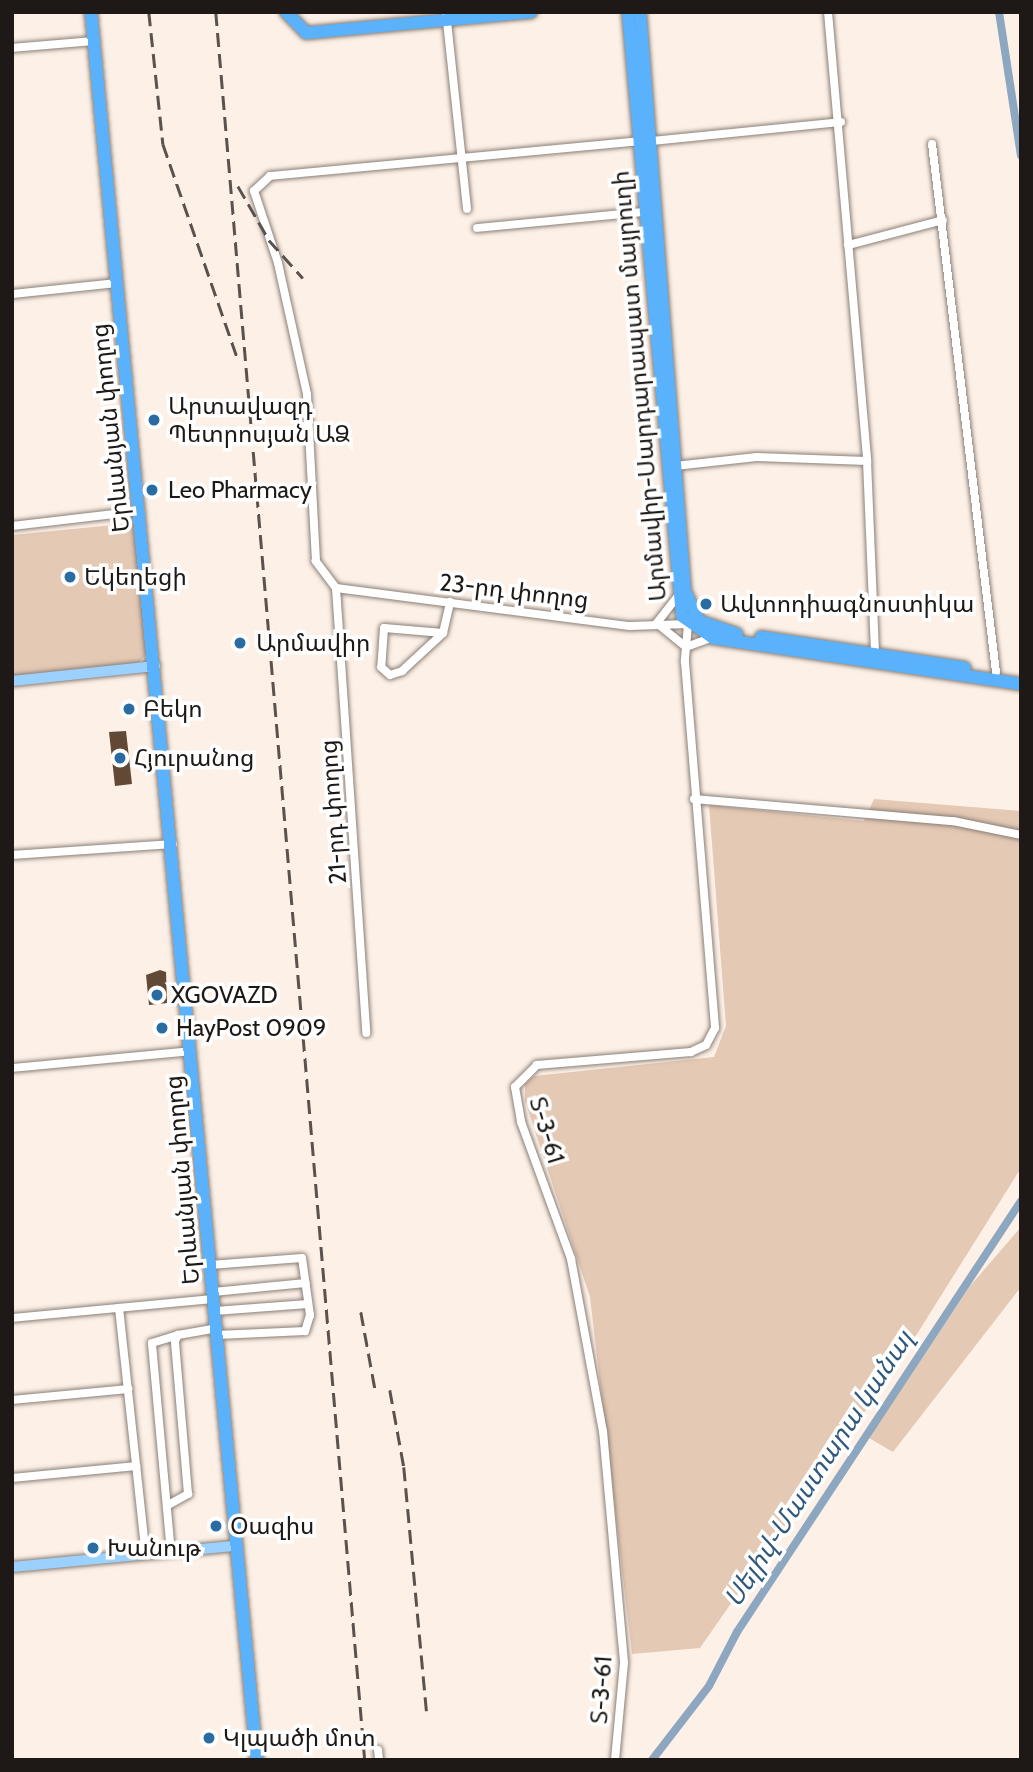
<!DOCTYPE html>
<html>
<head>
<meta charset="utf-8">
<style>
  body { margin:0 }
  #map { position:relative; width:1033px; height:1772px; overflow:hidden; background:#fdf1e7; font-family:Cabin,"Noto Sans Armenian",sans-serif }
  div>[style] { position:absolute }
  .green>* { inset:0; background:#e4c9b4 }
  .canal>* { height:8px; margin:-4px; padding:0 4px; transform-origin:4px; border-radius:4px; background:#8da7c0 }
  .building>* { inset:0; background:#614935 }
  .roads { filter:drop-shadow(0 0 2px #8a7f77) drop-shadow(0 0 2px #8a7f77) }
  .minor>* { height:8px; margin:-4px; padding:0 4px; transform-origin:4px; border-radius:4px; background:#fff }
  .major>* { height:10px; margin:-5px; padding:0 5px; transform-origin:5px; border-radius:5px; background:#9cd1fe }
  .highway>* { height:12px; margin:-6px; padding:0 6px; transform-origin:6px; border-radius:6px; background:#5ab2fd }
  .rail>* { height:2.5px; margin-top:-1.25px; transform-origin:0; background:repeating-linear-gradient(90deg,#59524e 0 14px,transparent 0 21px) }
  .dots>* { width:19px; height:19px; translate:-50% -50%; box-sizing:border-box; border:4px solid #fff; border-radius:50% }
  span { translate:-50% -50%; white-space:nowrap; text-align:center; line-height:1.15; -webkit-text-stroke:7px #fff; paint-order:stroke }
  .street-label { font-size:24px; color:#1e1916 }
  .poi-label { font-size:24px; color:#1e1916 }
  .left { translate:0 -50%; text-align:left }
  .water-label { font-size:26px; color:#30597d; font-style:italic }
  .frame { position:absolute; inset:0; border:14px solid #1e1916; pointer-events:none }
</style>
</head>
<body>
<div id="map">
  <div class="green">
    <i style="clip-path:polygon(134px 523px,148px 652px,136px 666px,12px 677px,12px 535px)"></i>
    <i style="clip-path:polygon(874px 799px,1021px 811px,1021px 1168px,902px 1358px,700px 1648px,632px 1654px,590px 1297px,525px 1101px,525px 1084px,534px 1076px,714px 1057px,726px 1026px,709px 805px,864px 821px)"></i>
    <i style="clip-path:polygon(1021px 1227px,1021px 1287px,893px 1452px,869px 1438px,970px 1286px)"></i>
  </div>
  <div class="canal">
    <i style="left:999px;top:12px;width:145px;rotate:81.3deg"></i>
    <i style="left:652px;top:1760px;width:93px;rotate:-52.4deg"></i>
    <i style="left:709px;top:1686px;width:61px;rotate:-62.6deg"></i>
    <i style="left:737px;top:1632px;width:516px;rotate:-56.62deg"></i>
  </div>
  <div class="building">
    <i style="clip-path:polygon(126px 731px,132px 784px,115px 786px,109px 732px)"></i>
    <i style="clip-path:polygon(160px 970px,166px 972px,167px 1003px,149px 1005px,146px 975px)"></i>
  </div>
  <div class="roads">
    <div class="minor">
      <i style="left:446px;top:12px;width:198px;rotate:83.9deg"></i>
      <i style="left:828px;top:12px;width:451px;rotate:85deg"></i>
      <i style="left:867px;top:461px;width:192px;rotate:87.6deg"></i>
      <i style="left:12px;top:48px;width:81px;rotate:-4.9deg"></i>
      <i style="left:651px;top:141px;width:191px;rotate:-5.7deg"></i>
      <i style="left:932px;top:144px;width:532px;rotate:83.09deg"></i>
      <i style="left:477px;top:228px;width:168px;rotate:-5.5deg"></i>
      <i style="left:848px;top:245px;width:98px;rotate:-14.7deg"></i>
      <i style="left:12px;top:294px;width:106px;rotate:-6deg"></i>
      <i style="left:675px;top:466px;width:82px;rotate:-6.3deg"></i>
      <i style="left:757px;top:457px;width:110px;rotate:2.1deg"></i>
      <i style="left:12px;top:526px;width:129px;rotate:-6.7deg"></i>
      <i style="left:336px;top:588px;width:296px;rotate:7.4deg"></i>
      <i style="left:630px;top:626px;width:58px;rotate:-2deg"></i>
      <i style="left:688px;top:624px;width:38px;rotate:95deg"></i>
      <i style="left:685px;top:662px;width:367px;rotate:85.3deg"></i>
      <i style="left:715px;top:1028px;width:19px;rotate:118deg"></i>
      <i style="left:706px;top:1045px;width:17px;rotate:155deg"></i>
      <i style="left:691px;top:1052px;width:155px;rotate:175.2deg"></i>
      <i style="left:537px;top:1065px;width:31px;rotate:135deg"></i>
      <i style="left:515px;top:1087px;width:36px;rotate:80deg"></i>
      <i style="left:521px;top:1122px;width:146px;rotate:69.9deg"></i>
      <i style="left:571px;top:1259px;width:175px;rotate:79.5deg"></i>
      <i style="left:603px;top:1431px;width:233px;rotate:84.8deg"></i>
      <i style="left:624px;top:1663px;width:97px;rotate:95.3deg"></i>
      <i style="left:336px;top:588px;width:34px;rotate:-127deg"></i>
      <i style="left:316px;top:561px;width:167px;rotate:-93.1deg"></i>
      <i style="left:307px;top:394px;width:134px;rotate:-102.5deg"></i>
      <i style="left:278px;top:263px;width:76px;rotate:-108.4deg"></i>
      <i style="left:254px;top:191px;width:22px;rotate:-43deg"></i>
      <i style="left:270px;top:176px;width:369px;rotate:-5.4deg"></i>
      <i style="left:336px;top:588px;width:446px;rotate:86.1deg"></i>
      <i style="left:656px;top:624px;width:36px;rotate:-52deg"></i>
      <i style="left:659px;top:625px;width:35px;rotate:39deg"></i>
      <i style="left:443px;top:633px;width:59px;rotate:-175.2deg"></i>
      <i style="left:384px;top:628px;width:39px;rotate:94deg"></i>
      <i style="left:381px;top:667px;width:12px;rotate:42deg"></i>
      <i style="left:390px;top:675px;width:13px;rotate:-18deg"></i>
      <i style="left:402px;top:671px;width:56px;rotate:-42.8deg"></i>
      <i style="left:443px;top:633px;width:32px;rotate:-77deg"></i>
      <i style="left:686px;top:647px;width:27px;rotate:-20deg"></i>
      <i style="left:694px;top:799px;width:260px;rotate:4.9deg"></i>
      <i style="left:953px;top:821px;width:69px;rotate:11.6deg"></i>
      <i style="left:12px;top:855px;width:161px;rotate:-3.9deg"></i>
      <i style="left:12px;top:1068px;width:180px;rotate:-5.4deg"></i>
      <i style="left:210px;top:1265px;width:92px;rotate:-4.4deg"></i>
      <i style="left:302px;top:1258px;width:58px;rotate:82deg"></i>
      <i style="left:310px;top:1315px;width:17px;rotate:107deg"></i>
      <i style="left:305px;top:1331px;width:88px;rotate:177.4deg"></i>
      <i style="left:213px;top:1292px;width:93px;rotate:-5.5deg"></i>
      <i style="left:119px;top:1308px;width:248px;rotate:83.8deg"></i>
      <i style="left:215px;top:1311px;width:93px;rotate:-4.3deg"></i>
      <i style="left:12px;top:1318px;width:203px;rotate:-5.4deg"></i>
      <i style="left:12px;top:1400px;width:117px;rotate:-5.4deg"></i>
      <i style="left:12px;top:1478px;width:125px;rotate:-5.5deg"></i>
      <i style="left:170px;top:1504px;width:21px;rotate:-29deg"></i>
      <i style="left:188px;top:1494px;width:154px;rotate:-94.9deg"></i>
      <i style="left:175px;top:1341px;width:7px;rotate:-63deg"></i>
      <i style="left:178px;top:1335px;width:39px;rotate:-10deg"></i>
      <i style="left:171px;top:1553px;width:211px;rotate:-95.2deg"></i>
      <i style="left:152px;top:1343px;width:27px;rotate:-17deg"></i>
      <i style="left:378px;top:1750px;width:10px;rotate:84deg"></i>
    </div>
    <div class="major">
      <i style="left:12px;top:681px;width:144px;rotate:-6deg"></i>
      <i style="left:12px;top:1567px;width:225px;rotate:-5.4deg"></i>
    </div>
    <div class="highway">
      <i style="left:91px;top:12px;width:1756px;rotate:84.58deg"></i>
      <i style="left:286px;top:12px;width:29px;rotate:46deg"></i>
      <i style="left:306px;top:33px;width:226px;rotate:-5.3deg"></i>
      <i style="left:628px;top:12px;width:606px;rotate:84.89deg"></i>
      <i style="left:682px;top:616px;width:38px;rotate:35deg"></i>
      <i style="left:713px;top:638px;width:311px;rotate:8.5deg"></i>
      <i style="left:640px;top:12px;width:581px;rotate:85.56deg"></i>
      <i style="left:685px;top:591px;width:33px;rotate:65deg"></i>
      <i style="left:699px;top:621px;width:40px;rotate:18.9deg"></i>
      <i style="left:761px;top:637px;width:206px;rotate:8.6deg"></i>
    </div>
  </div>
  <div class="rail">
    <i style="left:149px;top:12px;width:133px;rotate:83.9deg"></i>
    <i style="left:163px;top:144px;width:228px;rotate:70.8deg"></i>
    <i style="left:216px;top:12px;width:1754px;rotate:85.13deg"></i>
    <i style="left:238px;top:186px;width:62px;rotate:60.1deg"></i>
    <i style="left:269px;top:240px;width:51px;rotate:48.2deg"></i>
    <i style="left:361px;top:1312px;width:83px;rotate:79.6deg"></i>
    <i style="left:390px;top:1390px;width:78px;rotate:79.7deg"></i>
    <i style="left:404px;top:1467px;width:248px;rotate:84.7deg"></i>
  </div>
  <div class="dots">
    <i style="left:154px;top:420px;background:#2a6ba1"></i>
    <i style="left:152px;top:490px;background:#2a6ba1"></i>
    <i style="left:70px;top:577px;background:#2a6ba1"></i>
    <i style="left:706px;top:604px;background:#2a6ba1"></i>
    <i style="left:240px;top:643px;background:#2a6ba1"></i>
    <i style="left:129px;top:709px;background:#2a6ba1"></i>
    <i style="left:120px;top:758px;background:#2a6ba1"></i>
    <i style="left:157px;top:995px;background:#2a6ba1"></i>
    <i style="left:162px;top:1028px;background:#2a6ba1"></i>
    <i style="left:216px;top:1526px;background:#2a6ba1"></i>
    <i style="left:93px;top:1548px;background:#2a6ba1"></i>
    <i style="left:209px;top:1738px;background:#2a6ba1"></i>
  </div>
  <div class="street-label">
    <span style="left:639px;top:386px;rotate:-95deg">Արմավիր-Սարդարապատ մայրուղի</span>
    <span style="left:110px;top:428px;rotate:-96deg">Երևանյան փողոց</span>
    <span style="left:514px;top:591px;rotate:7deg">23-րդ փողոց</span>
    <span style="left:333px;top:812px;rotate:-94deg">21-րդ փողոց</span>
    <span style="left:547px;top:1130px;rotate:73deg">Տ-3-61</span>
    <span style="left:182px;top:1180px;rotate:-95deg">Երևանյան փողոց</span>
    <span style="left:601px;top:1690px;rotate:-86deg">Տ-3-61</span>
  </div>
  <div class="poi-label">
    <span class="left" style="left:168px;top:420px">Արտավազդ<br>Պետրոսյան ԱՁ</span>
    <span class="left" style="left:168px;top:490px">Leo Pharmacy</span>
    <span class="left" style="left:84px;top:577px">Եկեղեցի</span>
    <span class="left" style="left:720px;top:604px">Ավտոդիագնոստիկա</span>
    <span class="left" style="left:256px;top:643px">Արմավիր</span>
    <span class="left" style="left:143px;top:709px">Բեկո</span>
    <span class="left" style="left:134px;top:758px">Հյուրանոց</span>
    <span class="left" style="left:171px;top:995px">XGOVAZD</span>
    <span class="left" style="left:176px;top:1028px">HayPost 0909</span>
    <span class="left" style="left:230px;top:1526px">Օազիս</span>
    <span class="left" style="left:107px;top:1548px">Խանութ</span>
    <span class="left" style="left:223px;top:1738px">Կլպածի մոտ</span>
  </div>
  <div class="water-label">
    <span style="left:819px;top:1469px;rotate:-57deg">Սելիվ֊Մաստարա կանալ</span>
  </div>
  <div class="frame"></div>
</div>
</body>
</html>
